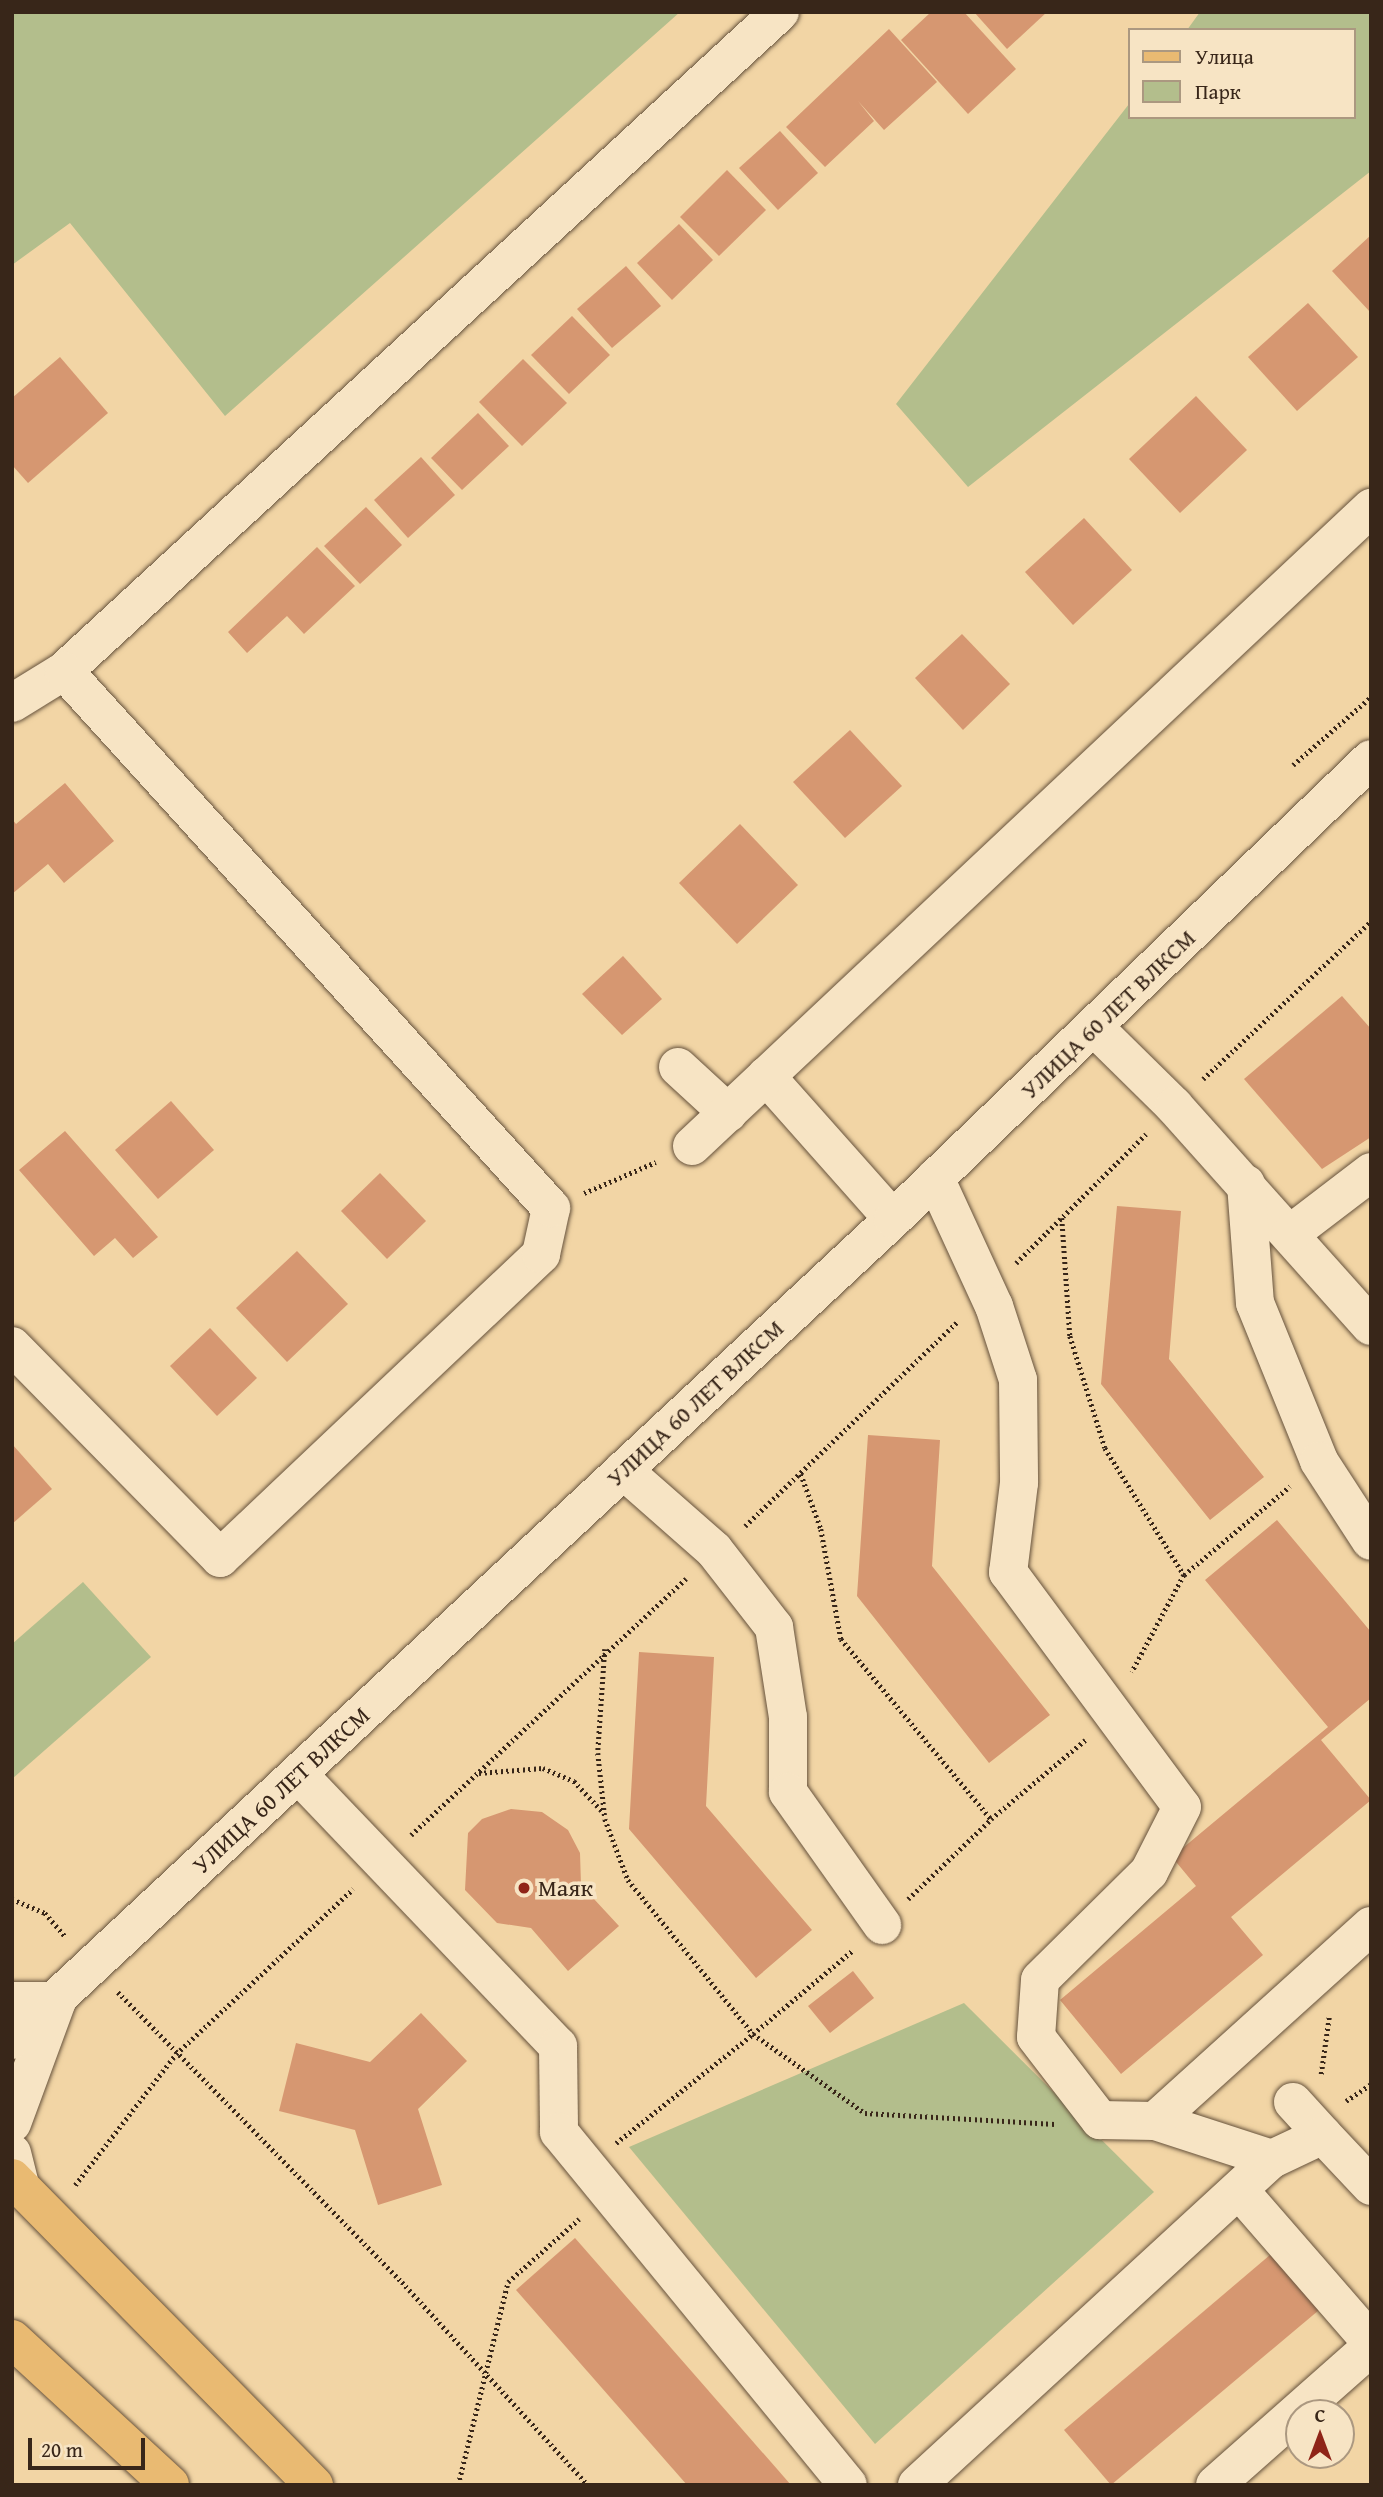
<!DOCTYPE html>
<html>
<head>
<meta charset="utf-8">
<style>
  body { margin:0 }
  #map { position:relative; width:1383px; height:2497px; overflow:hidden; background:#f2d5a5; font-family:"Gentium Book Plus",serif }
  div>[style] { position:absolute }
  .green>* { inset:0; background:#b3be8c }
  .building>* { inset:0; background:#d69771 }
  .path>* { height:4.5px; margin-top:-2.25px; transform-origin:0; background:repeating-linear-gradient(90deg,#382619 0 2px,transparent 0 5.5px) }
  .roads { filter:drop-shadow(0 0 2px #66523c) drop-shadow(0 0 2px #66523c) }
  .minor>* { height:38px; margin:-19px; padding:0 19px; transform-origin:19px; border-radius:19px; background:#f7e4c4 }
  .major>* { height:38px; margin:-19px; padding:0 19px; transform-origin:19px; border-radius:19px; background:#e9ba72 }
  .dots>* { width:19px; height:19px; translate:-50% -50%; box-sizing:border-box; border:4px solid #f7e4c4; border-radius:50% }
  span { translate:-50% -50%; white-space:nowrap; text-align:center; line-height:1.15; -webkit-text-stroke:7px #f7e4c4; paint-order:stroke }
  .street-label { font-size:24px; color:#382619 }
  .poi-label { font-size:24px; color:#382619 }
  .left { translate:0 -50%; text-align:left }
  .frame { position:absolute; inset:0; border:14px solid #382619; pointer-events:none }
  .legend { position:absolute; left:1128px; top:28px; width:228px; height:91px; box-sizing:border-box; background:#f7e4c4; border:2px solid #ab9880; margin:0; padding:9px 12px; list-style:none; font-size:21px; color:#382619 }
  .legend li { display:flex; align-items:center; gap:14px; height:35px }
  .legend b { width:35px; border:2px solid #ab9880 }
  .north { position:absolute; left:1285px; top:2399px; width:70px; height:70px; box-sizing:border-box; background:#f7e4c4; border:2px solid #ab9880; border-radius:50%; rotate:0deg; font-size:19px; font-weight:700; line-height:28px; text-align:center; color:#382619 }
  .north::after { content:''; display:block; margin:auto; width:24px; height:32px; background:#8f2418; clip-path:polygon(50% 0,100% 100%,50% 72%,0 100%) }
  .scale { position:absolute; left:28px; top:2438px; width:117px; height:32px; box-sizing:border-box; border:4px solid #382619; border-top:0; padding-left:9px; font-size:21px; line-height:24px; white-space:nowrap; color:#382619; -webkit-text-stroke:5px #f7e4c4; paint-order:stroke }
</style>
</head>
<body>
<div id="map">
  <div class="green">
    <i style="clip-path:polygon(12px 12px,680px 12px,225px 416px,70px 223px,12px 265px)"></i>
    <i style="clip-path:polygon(1200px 12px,1371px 12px,1371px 171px,968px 487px,896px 404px,1129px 104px,1129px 117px,1353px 117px,1353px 30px,1187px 30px)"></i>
    <i style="clip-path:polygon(83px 1582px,151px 1657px,12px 1779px,12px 1644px)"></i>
    <i style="clip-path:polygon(964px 2003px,1154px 2192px,875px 2444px,629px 2147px)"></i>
  </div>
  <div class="building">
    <i style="clip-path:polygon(931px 12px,964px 12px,1016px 69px,968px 114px,901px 40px)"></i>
    <i style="clip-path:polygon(974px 12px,1047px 12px,1007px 49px)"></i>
    <i style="clip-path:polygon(889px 29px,937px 82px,884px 130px,858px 101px,874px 121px,825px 167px,786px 127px)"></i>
    <i style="clip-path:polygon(780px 131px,818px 173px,778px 210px,739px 168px)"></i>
    <i style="clip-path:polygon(727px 170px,766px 210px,719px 256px,680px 217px)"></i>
    <i style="clip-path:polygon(679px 224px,713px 260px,672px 300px,637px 263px)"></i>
    <i style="clip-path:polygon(1371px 235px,1371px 313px,1332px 271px)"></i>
    <i style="clip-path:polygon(626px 266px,661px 306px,612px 348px,577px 309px)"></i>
    <i style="clip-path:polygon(1308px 303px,1358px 357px,1297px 411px,1248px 357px)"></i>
    <i style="clip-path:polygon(572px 316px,610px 355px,569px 394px,531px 355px)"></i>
    <i style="clip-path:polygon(60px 357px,108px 413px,28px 483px,12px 465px,12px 398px)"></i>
    <i style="clip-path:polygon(523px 359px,567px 403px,522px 446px,479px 402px)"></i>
    <i style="clip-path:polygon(1196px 396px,1247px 450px,1180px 513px,1129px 459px)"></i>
    <i style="clip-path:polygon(478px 413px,509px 446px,462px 490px,431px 458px)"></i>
    <i style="clip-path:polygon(421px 457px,455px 495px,408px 538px,374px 500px)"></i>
    <i style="clip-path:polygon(366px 507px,402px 545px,360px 584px,324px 546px)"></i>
    <i style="clip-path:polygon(1084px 518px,1132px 570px,1073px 625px,1025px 572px)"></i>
    <i style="clip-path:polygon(317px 547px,355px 586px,304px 634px,287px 616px,247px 653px,228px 632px)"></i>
    <i style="clip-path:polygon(962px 634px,1010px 684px,963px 730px,915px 678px)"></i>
    <i style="clip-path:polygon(850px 730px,902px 786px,845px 838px,793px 782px)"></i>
    <i style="clip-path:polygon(65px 783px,114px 841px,64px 883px,48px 864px,12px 894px,12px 819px,16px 824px)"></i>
    <i style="clip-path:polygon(740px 824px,798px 885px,737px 944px,679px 883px)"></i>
    <i style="clip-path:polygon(623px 956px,662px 999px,622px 1035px,582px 994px)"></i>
    <i style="clip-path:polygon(1342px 996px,1371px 1029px,1371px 1137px,1322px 1169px,1244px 1079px)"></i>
    <i style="clip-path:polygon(171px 1101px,214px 1150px,158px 1199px,115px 1150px)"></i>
    <i style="clip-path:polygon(65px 1131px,158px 1237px,133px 1258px,115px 1238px,94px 1256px,19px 1170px)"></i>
    <i style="clip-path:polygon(380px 1173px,426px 1221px,387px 1259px,341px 1211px)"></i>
    <i style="clip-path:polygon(1117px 1206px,1181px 1211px,1169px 1359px,1264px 1477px,1210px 1520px,1101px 1384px)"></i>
    <i style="clip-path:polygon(297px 1251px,348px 1304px,287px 1362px,236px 1308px)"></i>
    <i style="clip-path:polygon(210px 1328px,257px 1378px,217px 1416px,170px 1366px)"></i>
    <i style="clip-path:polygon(868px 1435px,940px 1440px,932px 1566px,1050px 1715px,989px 1763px,857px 1596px)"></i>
    <i style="clip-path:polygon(12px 1444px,52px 1489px,12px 1524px)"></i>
    <i style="clip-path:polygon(1277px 1520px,1371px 1632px,1371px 1698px,1321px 1740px,1371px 1800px,1231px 1917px,1263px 1955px,1121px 2074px,1060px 2000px,1196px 1886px,1172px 1857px,1328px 1727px,1205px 1580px)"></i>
    <i style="clip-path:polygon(639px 1652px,714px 1657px,706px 1806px,812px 1930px,756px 1978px,629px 1829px)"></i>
    <i style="clip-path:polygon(511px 1809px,542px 1812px,568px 1830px,580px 1853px,581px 1885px,619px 1926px,568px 1971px,531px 1928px,497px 1923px,465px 1890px,468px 1833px,482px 1819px)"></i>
    <i style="clip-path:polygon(853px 1971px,874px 1998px,830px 2033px,808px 2006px)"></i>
    <i style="clip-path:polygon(421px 2013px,467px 2061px,418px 2109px,442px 2185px,378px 2205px,355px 2130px,279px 2111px,296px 2043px,370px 2062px)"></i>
    <i style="clip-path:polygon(575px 2238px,791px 2485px,687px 2485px,516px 2290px)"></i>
    <i style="clip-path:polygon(1277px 2249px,1325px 2305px,1111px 2485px,1064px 2430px)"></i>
  </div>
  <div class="path">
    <i style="left:1293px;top:765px;width:103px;rotate:-41.1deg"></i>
    <i style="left:1203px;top:1079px;width:231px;rotate:-43.2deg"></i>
    <i style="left:584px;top:1193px;width:78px;rotate:-23.3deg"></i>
    <i style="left:1062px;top:1218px;width:118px;rotate:86.1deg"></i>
    <i style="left:1070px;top:1336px;width:117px;rotate:72.6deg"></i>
    <i style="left:1105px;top:1448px;width:150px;rotate:58.1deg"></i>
    <i style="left:1184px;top:1575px;width:110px;rotate:118.2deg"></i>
    <i style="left:1016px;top:1263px;width:183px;rotate:-44.8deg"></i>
    <i style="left:801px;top:1474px;width:59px;rotate:70deg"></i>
    <i style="left:821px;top:1529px;width:112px;rotate:79.7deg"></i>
    <i style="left:841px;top:1639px;width:234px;rotate:50.2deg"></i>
    <i style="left:991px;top:1819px;width:123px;rotate:-40deg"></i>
    <i style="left:745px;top:1526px;width:296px;rotate:-43.9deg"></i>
    <i style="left:1184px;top:1575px;width:138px;rotate:-40deg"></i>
    <i style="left:605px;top:1649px;width:104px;rotate:93.9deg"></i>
    <i style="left:598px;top:1753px;width:66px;rotate:83.9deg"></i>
    <i style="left:605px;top:1819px;width:65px;rotate:69.3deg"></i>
    <i style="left:628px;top:1880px;width:198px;rotate:50.9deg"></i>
    <i style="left:753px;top:2034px;width:131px;rotate:-40deg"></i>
    <i style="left:479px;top:1773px;width:64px;rotate:-4.5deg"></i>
    <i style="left:543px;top:1768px;width:34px;rotate:23deg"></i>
    <i style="left:574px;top:1781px;width:42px;rotate:46.9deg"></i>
    <i style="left:411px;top:1835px;width:376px;rotate:-43deg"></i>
    <i style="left:12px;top:1899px;width:36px;rotate:23deg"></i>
    <i style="left:45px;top:1913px;width:32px;rotate:49deg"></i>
    <i style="left:908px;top:1899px;width:115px;rotate:-43.9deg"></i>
    <i style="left:118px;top:1992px;width:406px;rotate:45.6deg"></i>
    <i style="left:402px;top:2282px;width:275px;rotate:47.5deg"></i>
    <i style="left:1321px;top:2074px;width:58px;rotate:-82deg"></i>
    <i style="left:1346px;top:2101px;width:30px;rotate:-34deg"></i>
    <i style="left:616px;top:2143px;width:175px;rotate:-38.5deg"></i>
    <i style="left:753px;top:2034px;width:137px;rotate:35.2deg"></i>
    <i style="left:865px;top:2113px;width:190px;rotate:3.3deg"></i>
    <i style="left:75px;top:2185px;width:165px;rotate:-52.4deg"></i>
    <i style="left:176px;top:2054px;width:242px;rotate:-43deg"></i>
    <i style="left:458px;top:2485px;width:209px;rotate:-76.2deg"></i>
    <i style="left:508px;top:2282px;width:95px;rotate:-41.6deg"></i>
  </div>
  <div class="roads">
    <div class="minor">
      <i style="left:12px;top:703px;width:61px;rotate:-31.6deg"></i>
      <i style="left:64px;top:671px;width:973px;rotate:-42.63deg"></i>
      <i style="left:1095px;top:1028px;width:111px;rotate:44.6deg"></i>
      <i style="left:1174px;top:1106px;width:295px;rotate:48.2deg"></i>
      <i style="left:678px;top:1067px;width:68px;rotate:42.6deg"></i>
      <i style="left:766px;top:1076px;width:191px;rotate:48.4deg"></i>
      <i style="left:692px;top:1146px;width:932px;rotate:-43.22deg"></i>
      <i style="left:935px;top:1178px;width:141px;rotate:65.3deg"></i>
      <i style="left:994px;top:1306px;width:78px;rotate:72deg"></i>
      <i style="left:1018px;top:1380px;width:103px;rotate:89.4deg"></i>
      <i style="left:1019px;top:1483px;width:90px;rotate:97deg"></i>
      <i style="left:1008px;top:1572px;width:292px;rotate:53.5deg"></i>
      <i style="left:1182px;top:1807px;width:73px;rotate:116.9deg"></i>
      <i style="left:1149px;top:1872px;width:153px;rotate:135.3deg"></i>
      <i style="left:1040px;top:1980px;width:57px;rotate:94deg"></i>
      <i style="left:1036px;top:2037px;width:105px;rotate:52.4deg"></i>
      <i style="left:1100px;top:2120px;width:55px;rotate:1deg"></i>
      <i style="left:1155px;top:2121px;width:123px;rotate:18deg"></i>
      <i style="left:1246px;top:1184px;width:119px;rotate:85.7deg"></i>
      <i style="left:1255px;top:1303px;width:170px;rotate:67.9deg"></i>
      <i style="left:1319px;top:1461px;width:95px;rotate:57deg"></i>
      <i style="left:1290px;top:1234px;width:102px;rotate:-37.4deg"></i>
      <i style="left:12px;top:1346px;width:297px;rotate:45.5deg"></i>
      <i style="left:220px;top:1558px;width:442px;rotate:-43.4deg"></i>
      <i style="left:541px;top:1254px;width:47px;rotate:-77.7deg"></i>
      <i style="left:551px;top:1208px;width:725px;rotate:-132.2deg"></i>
      <i style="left:623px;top:1470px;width:121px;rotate:41.3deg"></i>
      <i style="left:714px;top:1550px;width:98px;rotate:52.1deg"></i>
      <i style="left:774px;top:1627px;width:91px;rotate:81.2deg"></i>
      <i style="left:788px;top:1717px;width:75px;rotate:90deg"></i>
      <i style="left:788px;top:1792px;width:163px;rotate:54.7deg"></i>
      <i style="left:298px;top:1774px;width:376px;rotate:46.3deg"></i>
      <i style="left:558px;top:2046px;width:86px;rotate:89.3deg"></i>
      <i style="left:559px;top:2132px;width:456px;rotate:50.7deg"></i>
      <i style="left:12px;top:2001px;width:45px"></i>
      <i style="left:57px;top:2001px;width:130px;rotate:110.2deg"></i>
      <i style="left:12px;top:2040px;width:1204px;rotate:-42.98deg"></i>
      <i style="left:893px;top:1219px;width:663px;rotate:-43.9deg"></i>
      <i style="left:1293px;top:2102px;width:45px;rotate:47.7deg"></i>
      <i style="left:1155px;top:2121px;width:291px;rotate:-42.1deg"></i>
      <i style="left:12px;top:2153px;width:36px;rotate:76deg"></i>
      <i style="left:1239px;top:2190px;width:201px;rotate:49deg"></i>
      <i style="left:917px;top:2485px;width:482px;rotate:-42.6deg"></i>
      <i style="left:1272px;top:2159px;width:56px;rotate:-25.2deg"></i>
      <i style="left:1323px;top:2135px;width:70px;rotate:46.7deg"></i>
      <i style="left:1215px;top:2485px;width:208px;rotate:-41.5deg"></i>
    </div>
    <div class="major">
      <i style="left:12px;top:2178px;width:431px;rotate:45.5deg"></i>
      <i style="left:12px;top:2339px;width:215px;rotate:42.7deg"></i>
    </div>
  </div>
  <div class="dots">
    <i style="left:524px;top:1888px;background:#8f2418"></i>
  </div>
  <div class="street-label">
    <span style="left:1108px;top:1014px;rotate:-44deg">УЛИЦА 60 ЛЕТ ВЛКСМ</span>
    <span style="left:695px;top:1403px;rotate:-43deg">УЛИЦА 60 ЛЕТ ВЛКСМ</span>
    <span style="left:281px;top:1790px;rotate:-43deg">УЛИЦА 60 ЛЕТ ВЛКСМ</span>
  </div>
  <div class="poi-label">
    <span class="left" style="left:538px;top:1888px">Маяк</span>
  </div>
  <div class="frame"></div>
  <ul class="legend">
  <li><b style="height:9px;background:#e9ba72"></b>Улица</li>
  <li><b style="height:19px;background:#b3be8c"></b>Парк</li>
  </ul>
  <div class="north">С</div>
  <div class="scale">20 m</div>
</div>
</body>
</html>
